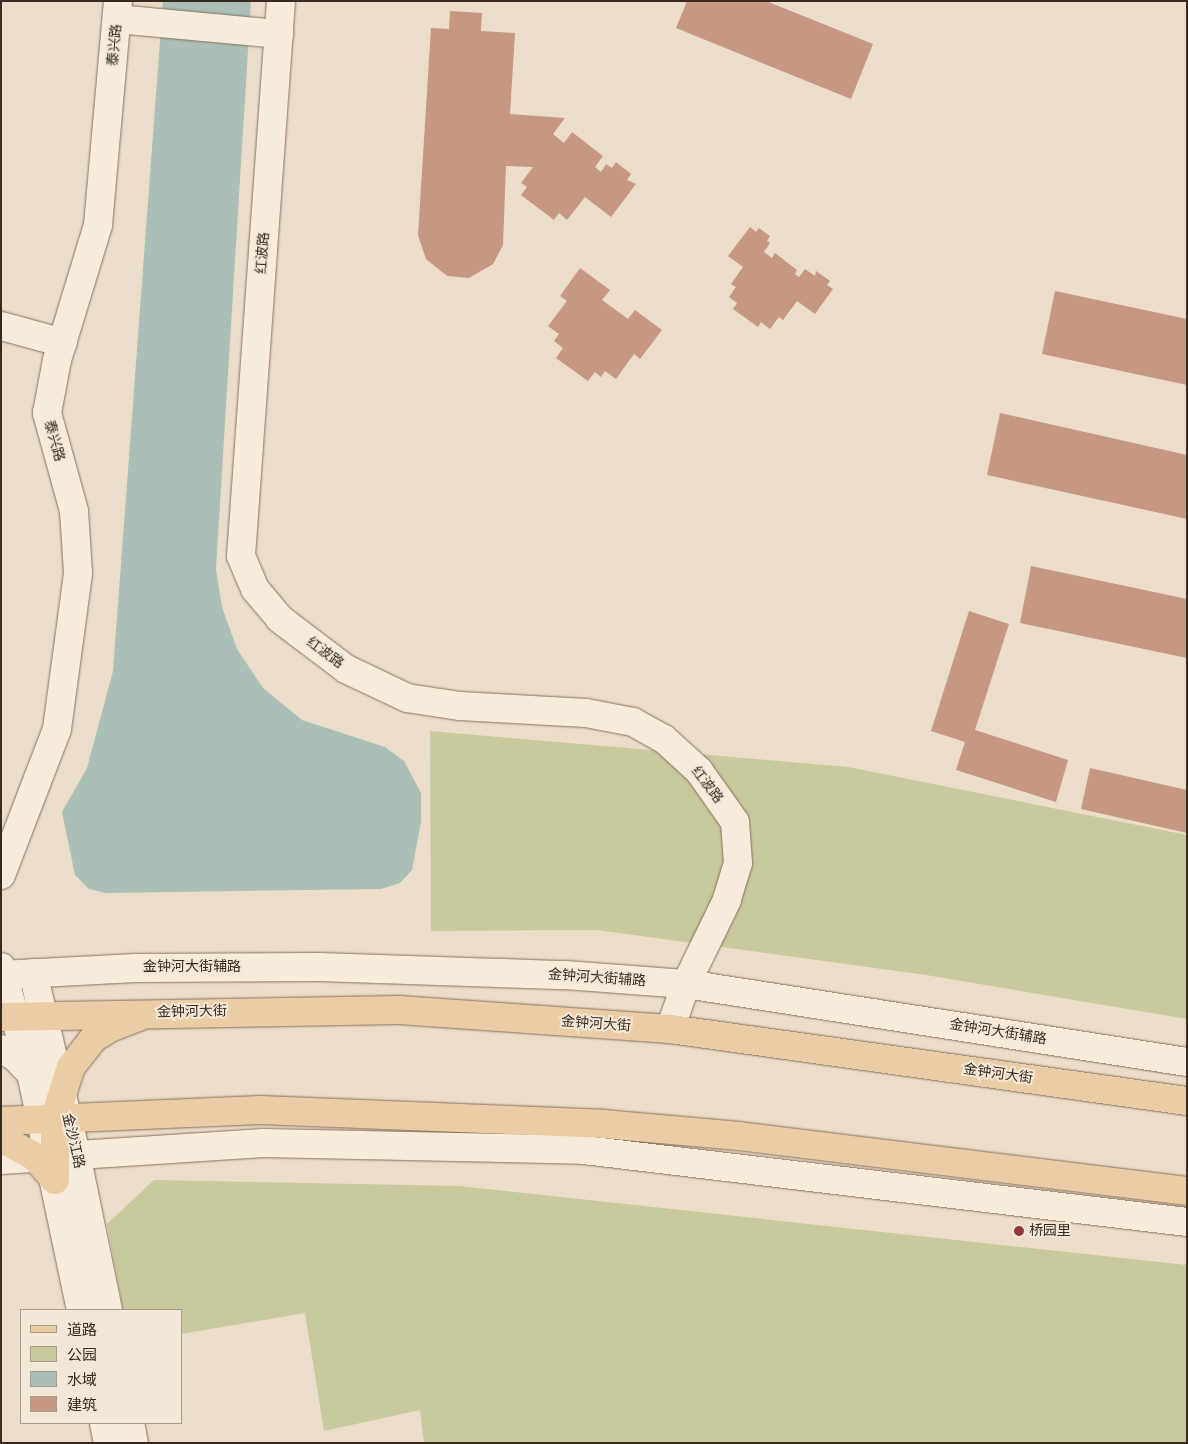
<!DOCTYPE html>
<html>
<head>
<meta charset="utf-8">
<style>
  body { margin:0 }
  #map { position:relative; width:1188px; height:1444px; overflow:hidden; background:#ebddc9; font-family:Bitter,"Noto Sans SC",serif }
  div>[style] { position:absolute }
  .green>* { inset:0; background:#c9c99e }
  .water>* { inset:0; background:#aac0b7 }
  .building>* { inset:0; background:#c69782 }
  .roads { filter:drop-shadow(0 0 1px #87705f) drop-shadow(0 0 1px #87705f) }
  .minor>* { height:28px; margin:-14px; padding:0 14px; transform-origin:14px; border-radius:14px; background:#f7ecdc }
  .major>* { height:28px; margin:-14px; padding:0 14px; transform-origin:14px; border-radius:14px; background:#ebcda5 }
  .dots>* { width:14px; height:14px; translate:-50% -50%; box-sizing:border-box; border:2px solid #f3e8d8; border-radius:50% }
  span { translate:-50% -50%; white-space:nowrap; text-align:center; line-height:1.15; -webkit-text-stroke:4px #f3e8d8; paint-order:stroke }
  .street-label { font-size:14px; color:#382a21 }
  .poi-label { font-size:14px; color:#382a21 }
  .left { translate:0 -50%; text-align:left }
  .frame { position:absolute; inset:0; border:2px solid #382a21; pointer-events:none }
  .legend { position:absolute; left:20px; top:1309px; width:162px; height:115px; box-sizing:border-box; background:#f3e8d8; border:1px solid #a89c8f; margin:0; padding:6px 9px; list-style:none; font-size:15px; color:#382a21 }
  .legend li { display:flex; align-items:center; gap:10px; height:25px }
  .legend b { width:25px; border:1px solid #a89c8f }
</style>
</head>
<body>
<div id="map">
  <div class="green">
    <i style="clip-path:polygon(430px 731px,848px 767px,1187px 835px,1187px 1019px,926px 975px,597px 930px,431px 931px)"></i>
    <i style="clip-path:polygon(154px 1180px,459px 1186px,1187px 1265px,1187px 1443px,424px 1443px,420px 1410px,324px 1431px,305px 1313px,181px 1334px,181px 1310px,123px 1310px,107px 1224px)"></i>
  </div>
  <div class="water">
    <i style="clip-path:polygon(163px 1px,251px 1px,216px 569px,222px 607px,237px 649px,263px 688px,302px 720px,385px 747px,404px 761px,421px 793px,421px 822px,412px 870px,400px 883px,381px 889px,106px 893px,89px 889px,75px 875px,62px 812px,87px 768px,113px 671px)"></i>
  </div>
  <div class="building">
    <i style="clip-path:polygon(687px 1px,766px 1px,873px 44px,851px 99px,676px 28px)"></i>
    <i style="clip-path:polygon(450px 11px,482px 13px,481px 31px,515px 33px,510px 114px,565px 118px,553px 134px,564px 143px,572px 132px,603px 156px,595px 167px,601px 172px,606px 164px,612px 168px,616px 162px,631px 174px,627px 180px,636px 184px,611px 217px,585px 197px,567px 220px,559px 213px,554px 220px,521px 195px,527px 187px,521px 183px,533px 167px,506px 166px,503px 245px,493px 264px,469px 278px,447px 276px,426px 259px,418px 235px,431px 28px,449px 29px)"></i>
    <i style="clip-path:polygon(750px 227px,756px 232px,759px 228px,770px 236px,767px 241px,770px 243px,764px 252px,772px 258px,775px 253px,797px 270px,795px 274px,799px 277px,805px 269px,815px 276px,816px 271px,830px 281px,827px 285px,833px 289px,815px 314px,797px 301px,783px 320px,779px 317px,770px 329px,761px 322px,758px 327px,733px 309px,737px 303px,729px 297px,736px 287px,731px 284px,743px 267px,728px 256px)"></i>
    <i style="clip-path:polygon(580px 268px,610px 290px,602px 300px,628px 319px,635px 310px,662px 330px,640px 359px,634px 354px,616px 379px,605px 371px,601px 377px,595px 372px,588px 381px,556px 358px,563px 348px,554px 341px,559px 334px,548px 326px,567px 301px,560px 296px)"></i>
    <i style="clip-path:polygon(1055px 291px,1187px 319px,1187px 385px,1042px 354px)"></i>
    <i style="clip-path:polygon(1000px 413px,1187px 455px,1187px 519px,987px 475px)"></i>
    <i style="clip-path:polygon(1031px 566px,1187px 599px,1187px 658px,1020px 623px)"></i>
    <i style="clip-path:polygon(969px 611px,1009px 624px,975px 730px,1068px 760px,1056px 802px,956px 770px,965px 742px,931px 731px)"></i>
    <i style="clip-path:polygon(1090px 768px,1187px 790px,1187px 833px,1081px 809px)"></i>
  </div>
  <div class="roads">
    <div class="minor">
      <i style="left:281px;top:1px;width:556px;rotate:94.12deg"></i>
      <i style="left:241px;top:556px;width:36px;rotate:67deg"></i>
      <i style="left:255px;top:589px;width:39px;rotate:50deg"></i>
      <i style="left:280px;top:619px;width:83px;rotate:37.1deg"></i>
      <i style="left:346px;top:669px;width:68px;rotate:25.4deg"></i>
      <i style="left:407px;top:698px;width:54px;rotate:8.6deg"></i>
      <i style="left:460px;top:706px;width:126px;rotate:3.2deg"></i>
      <i style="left:586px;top:713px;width:48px;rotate:10.8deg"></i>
      <i style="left:633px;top:722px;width:35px;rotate:29deg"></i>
      <i style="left:664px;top:739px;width:47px;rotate:42.4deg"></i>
      <i style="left:699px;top:771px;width:62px;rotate:54.8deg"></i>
      <i style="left:735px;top:822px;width:41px;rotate:85.8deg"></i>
      <i style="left:738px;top:863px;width:39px;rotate:107deg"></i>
      <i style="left:727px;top:900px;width:93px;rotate:116deg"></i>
      <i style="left:686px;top:984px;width:48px;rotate:109.6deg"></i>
      <i style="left:117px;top:19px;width:163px;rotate:5.3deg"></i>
      <i style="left:1px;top:326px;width:64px;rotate:15.3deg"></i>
      <i style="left:1px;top:875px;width:156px;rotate:-69deg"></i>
      <i style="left:57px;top:729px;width:157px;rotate:-82.3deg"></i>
      <i style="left:78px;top:573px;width:62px;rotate:-93.7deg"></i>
      <i style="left:74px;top:511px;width:102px;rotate:-105.4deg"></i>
      <i style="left:47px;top:413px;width:54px;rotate:-79.3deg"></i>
      <i style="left:57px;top:360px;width:141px;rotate:-73.1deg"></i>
      <i style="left:98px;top:225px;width:225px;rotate:-84.9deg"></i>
      <i style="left:1px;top:967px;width:110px;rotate:74.2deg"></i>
      <i style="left:31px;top:1073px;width:242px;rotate:78.1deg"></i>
      <i style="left:33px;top:973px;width:186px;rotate:76.6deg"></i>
      <i style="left:76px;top:1154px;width:159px;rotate:78.4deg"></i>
      <i style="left:1px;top:975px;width:135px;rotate:-3deg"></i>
      <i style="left:136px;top:968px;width:183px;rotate:-0.3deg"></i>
      <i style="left:319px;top:967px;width:246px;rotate:1.9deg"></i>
      <i style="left:565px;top:975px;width:121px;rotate:4.3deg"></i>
      <i style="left:686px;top:984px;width:507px;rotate:8.85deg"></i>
      <i style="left:1px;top:1049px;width:16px;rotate:30deg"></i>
      <i style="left:15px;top:1057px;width:28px;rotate:46deg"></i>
      <i style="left:1px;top:1160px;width:263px;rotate:-3.7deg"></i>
      <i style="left:263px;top:1143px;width:321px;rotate:1.2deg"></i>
      <i style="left:584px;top:1150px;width:607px;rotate:6.81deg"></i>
      <i style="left:104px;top:1423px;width:20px;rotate:79deg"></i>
      <i style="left:130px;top:1423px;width:20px;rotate:79deg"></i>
    </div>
    <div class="major">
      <i style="left:1px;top:1017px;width:398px;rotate:-1deg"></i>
      <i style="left:399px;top:1010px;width:272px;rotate:4deg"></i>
      <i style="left:670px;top:1029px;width:522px;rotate:7.93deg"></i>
      <i style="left:1px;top:1121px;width:260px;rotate:-2.4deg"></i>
      <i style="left:261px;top:1110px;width:342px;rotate:2.3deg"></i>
      <i style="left:603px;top:1124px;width:137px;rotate:5deg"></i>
      <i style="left:739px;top:1136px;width:451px;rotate:7deg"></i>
      <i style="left:1px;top:1138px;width:39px;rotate:29deg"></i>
      <i style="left:35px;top:1157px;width:30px;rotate:49deg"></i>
      <i style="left:55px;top:1180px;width:63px;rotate:-90deg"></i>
      <i style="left:55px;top:1117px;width:52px;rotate:-72.3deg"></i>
      <i style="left:71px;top:1067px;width:37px;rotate:-52deg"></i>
      <i style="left:94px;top:1038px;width:19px;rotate:-32deg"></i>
      <i style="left:110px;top:1028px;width:30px;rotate:-21deg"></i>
    </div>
  </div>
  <div class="dots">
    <i style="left:1019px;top:1231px;background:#91343f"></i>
  </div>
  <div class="street-label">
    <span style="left:115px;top:45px;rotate:-85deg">泰兴路</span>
    <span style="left:263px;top:253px;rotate:-86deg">红波路</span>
    <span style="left:54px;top:441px;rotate:74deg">泰兴路</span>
    <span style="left:325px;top:653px;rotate:36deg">红波路</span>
    <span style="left:707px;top:785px;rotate:52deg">红波路</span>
    <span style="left:192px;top:967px">金钟河大街辅路</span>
    <span style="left:597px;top:978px;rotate:4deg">金钟河大街辅路</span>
    <span style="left:192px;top:1012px;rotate:-1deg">金钟河大街</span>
    <span style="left:596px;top:1024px;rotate:4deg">金钟河大街</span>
    <span style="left:998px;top:1032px;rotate:9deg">金钟河大街辅路</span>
    <span style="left:998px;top:1074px;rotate:8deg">金钟河大街</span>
    <span style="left:73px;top:1141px;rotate:77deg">金沙江路</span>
  </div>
  <div class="poi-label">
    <span class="left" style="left:1029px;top:1231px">桥园里</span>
  </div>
  <div class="frame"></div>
  <ul class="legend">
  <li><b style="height:6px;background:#ebcda5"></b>道路</li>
  <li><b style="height:14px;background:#c9c99e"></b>公园</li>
  <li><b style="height:14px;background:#aac0b7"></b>水域</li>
  <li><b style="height:14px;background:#c69782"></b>建筑</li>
  </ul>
</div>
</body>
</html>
